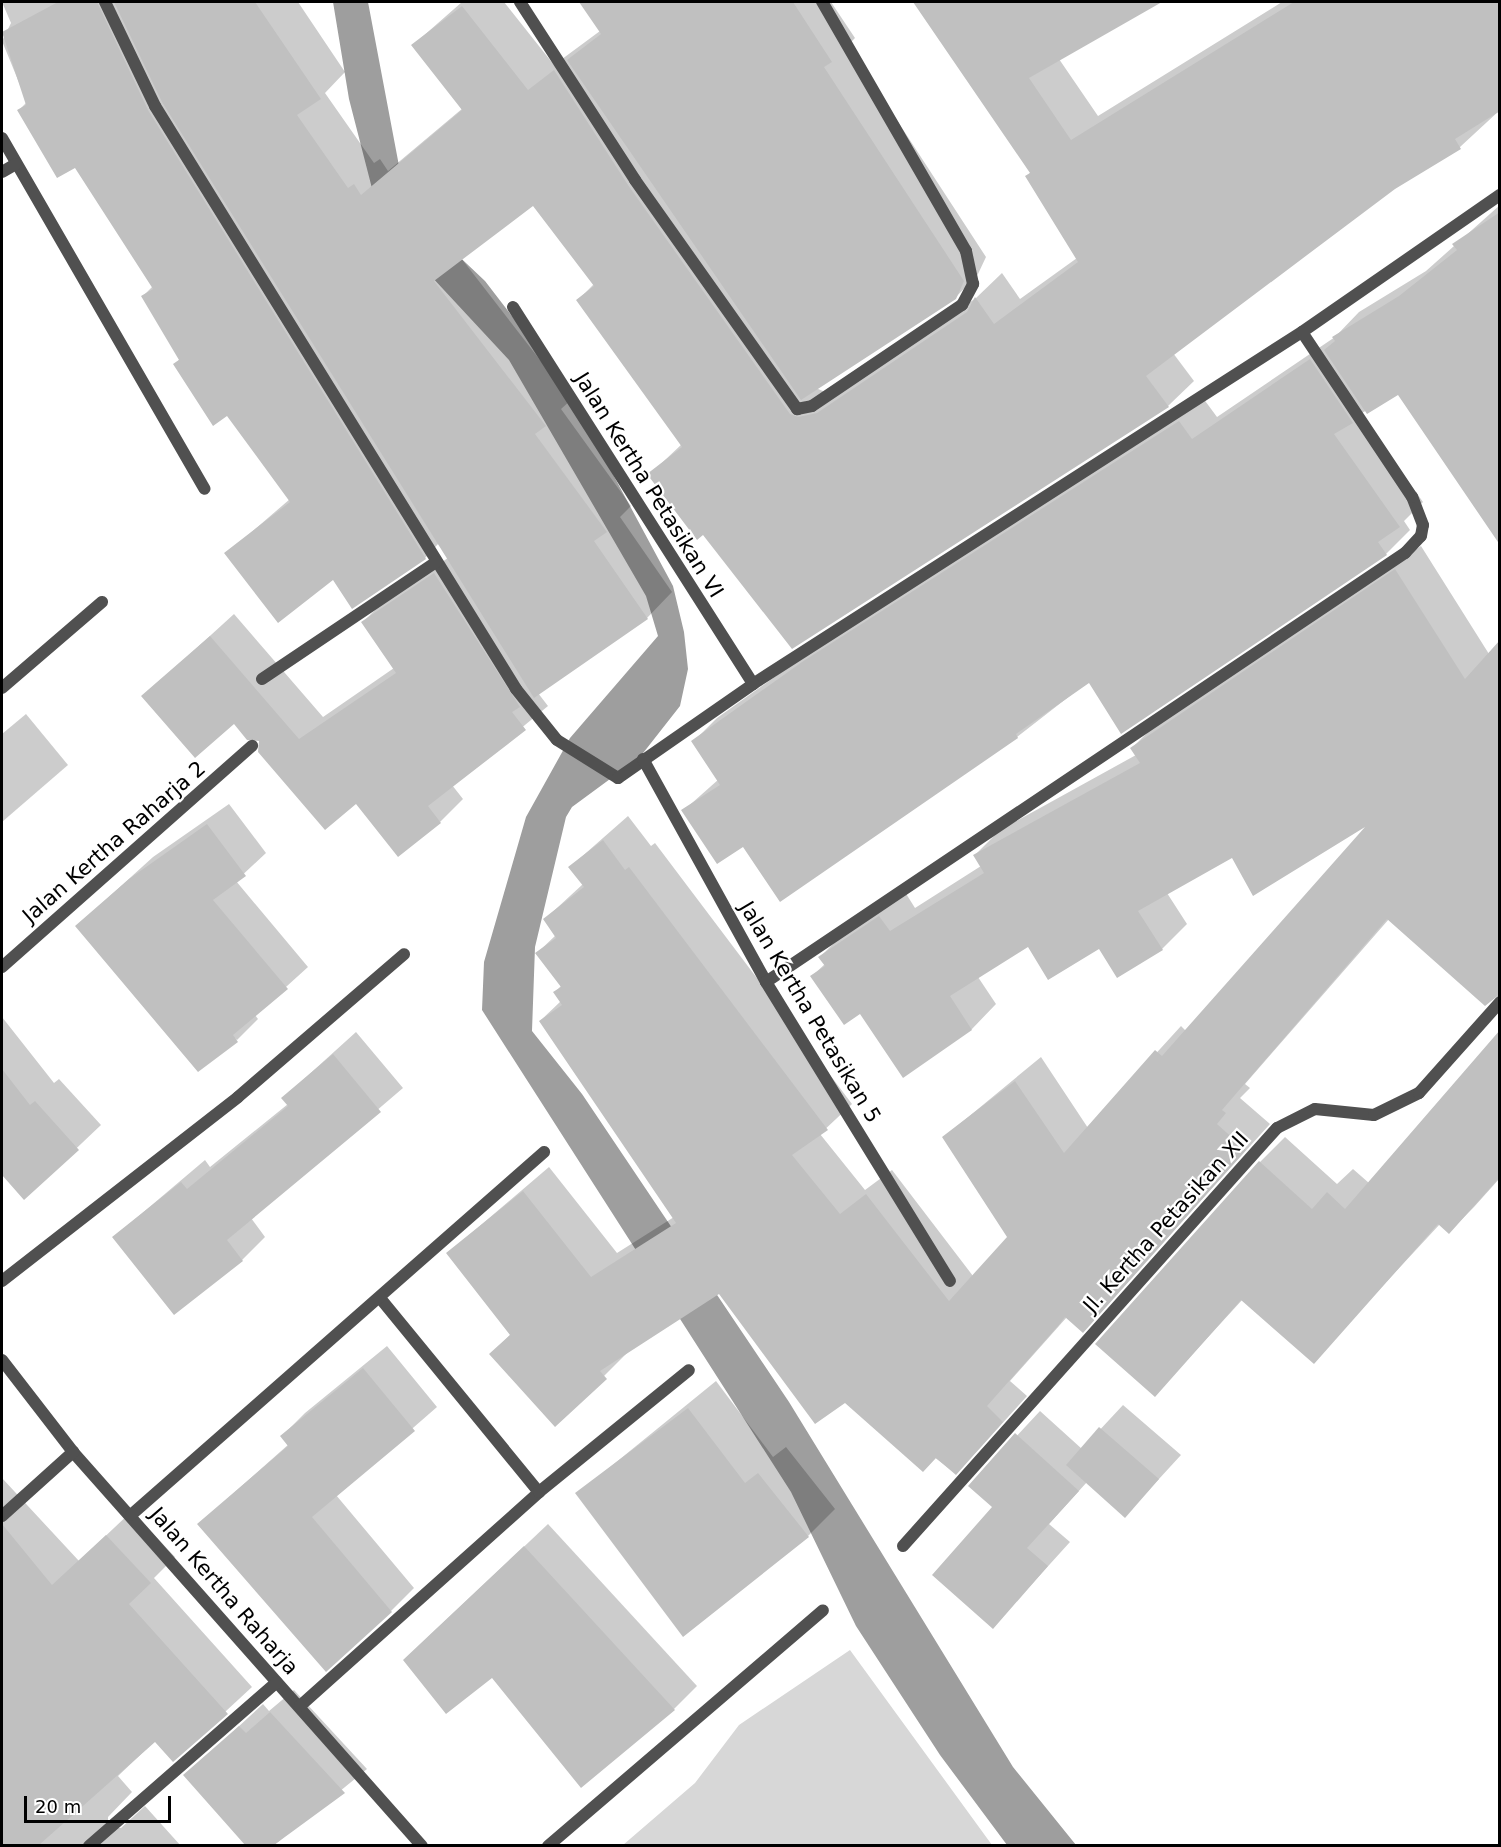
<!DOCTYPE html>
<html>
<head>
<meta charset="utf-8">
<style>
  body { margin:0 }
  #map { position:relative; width:1501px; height:1847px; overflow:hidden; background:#fff; font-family:"DejaVu Sans",sans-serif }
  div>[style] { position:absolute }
  .green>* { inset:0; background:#d7d7d7 }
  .water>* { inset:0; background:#9e9e9e }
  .shadow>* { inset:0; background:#0003 }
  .building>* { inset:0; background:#c0c0c0 }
  .street>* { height:12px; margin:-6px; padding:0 6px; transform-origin:6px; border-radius:6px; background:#505050 }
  span { translate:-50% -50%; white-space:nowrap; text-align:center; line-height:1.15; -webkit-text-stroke:4.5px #fff; paint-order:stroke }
  .street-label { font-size:21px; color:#000 }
  .frame { position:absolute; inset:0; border:3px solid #000; pointer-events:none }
  .scale { position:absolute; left:24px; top:1796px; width:147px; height:27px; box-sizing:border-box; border:3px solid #000; border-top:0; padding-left:8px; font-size:18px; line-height:21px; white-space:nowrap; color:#000; -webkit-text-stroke:4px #fff; paint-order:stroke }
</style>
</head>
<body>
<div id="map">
  <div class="green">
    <i style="clip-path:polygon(850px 1650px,992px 1845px,623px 1845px,695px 1783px,739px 1725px)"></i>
  </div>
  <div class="water">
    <i style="clip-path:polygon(333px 2px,368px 2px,403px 187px,429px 228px,485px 281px,525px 333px,602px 454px,673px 586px,684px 632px,688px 669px,680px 706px,640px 757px,572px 807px,566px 817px,535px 947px,532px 1031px,582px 1094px,789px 1402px,1013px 1767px,1076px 1845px,1007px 1845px,940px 1755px,856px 1626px,791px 1492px,482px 1010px,484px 962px,526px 817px,570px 738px,658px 636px,646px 596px,509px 360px,391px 233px,375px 200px,349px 99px)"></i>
  </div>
  <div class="shadow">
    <i style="clip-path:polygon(2px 2px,298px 2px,345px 72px,325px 93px,374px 163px,380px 159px,388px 171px,463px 108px,413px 45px,462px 2px,504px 2px,554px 65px,600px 31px,580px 2px,831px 2px,855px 38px,848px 45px,986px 257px,978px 274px,955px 298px,816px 388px,825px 392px,844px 388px,976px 298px,1002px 273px,1020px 299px,1077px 258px,1027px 176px,1031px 172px,916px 2px,1159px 2px,1059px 59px,1098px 116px,1282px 2px,1500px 2px,1500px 110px,1460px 147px,1394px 188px,1173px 353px,1194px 381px,1168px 406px,704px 533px,649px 475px,682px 444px,578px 300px,594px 284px,533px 204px,461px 258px,571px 400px,561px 409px,631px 506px,620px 517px,672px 592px,647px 618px,538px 693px,548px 706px,452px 785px,463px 799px,440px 822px,356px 802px,234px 722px,144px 696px,234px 614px,323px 717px,394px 668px,363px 622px,386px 599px,448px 558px,439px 543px,425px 558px,333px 578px,226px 554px,290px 499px,227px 414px,174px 364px,180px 359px,143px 296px,153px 286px,76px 166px,19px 110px,27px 102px,2px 41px,11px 23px)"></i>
    <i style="clip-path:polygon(1500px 205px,1500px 506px,1398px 393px,1360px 414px,1423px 502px,1404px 521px,1410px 530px,1386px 554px,1089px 681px,1017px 737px,743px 845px,683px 811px,719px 779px,693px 742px,717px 718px,828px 639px,1203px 398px,1217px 417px,1335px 337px,1359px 312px,1426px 271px)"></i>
    <i style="clip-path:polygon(1421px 546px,1489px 654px,1389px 919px,1245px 1084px,1250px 1088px,1240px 1098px,1270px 1124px,1083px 1331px,1067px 1317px,1010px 1381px,1027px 1396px,980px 1448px,955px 1473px,719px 1292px,629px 1351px,555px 1425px,491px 1354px,511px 1334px,448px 1253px,549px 1167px,617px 1253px,674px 1217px,540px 1021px,561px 1001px,555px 992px,562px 985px,537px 953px,556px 935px,545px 919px,583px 884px,570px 867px,628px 816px,651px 846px,655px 843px,852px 1104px,820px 1134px,865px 1190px,892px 1170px,973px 1276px,1009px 1237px,944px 1137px,1041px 1057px,1088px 1128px,1181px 1026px,1186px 1031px,1371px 823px,1233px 856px,1167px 893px,1187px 924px,1162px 949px,1029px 945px,978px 977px,996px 1004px,972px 1029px,904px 1076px,860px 1012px,812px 976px,825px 964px,820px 957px,845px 932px,905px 892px,915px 908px,981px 866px,975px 855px,1000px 830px,1136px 755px,1132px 748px,1157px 723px)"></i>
    <i style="clip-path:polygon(26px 714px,68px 765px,2px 822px,2px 734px)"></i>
    <i style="clip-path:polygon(229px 804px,266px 853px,236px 881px,308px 967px,255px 1015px,258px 1019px,237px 1040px,77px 926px,153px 857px)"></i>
    <i style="clip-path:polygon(2px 1017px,54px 1083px,59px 1079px,101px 1125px,24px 1198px,2px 1173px)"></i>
    <i style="clip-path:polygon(356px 1032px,403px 1088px,251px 1218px,265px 1237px,242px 1260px,114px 1237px,205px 1160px,210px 1167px,288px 1104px,283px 1098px)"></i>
    <i style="clip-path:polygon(1500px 1032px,1500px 1178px,1474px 1207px,1449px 1232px,1440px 1224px,1313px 1361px,1243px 1299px,1155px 1395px,1260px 1162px,1285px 1137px,1337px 1184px,1353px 1169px,1369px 1183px)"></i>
    <i style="clip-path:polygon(387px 1346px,437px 1407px,336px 1495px,414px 1588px,391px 1611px,199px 1524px,289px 1444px,282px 1436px,305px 1413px)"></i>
    <i style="clip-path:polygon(716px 1381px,773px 1457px,786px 1447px,835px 1509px,808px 1536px,577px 1494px)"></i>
    <i style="clip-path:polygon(1123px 1405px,1181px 1455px,1125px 1516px,1087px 1482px,1049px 1524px,1070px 1542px,993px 1627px,994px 1507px,970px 1486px,1040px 1411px,1082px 1449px)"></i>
    <i style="clip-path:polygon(2px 1478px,79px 1561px,132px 1511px,175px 1557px,154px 1578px,252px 1687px,173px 1760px,156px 1740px,118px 1776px,132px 1792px,108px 1817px,108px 1827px,121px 1828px,145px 1806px,181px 1846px,2px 1846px)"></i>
    <i style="clip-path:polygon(548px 1524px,697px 1686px,674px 1709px,493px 1676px,428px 1637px)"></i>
    <i style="clip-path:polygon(294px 1690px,367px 1769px,273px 1846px,247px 1846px,186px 1775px,263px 1704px,269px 1711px)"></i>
  </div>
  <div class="building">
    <i style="clip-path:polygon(58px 2px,97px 2px,148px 110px,426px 559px,352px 609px,333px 580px,278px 623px,224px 553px,290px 502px,227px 416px,213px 426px,173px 364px,179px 360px,141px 296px,153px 289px,75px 168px,57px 178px,17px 110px,26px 105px,2px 32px)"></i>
    <i style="clip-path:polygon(114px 2px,255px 2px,321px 99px,297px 115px,348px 188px,354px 184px,361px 195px,462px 110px,411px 45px,462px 6px,528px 90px,554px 70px,628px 185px,790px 414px,798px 417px,817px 413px,967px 312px,975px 297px,994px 324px,1078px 262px,1025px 176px,1030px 173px,913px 2px,1162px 2px,1029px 78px,1071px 140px,1294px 2px,1500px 2px,1500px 111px,1455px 139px,1461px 149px,1395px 189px,1146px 376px,1169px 407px,792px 649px,703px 535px,697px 540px,647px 474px,682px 447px,576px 300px,594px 286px,533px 206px,434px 281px,546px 426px,535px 434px,607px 532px,594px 541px,648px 619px,534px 698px,162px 102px)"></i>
    <i style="clip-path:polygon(579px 2px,793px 2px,832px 62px,824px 67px,964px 281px,956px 299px,801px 400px,567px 60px,601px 34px)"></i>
    <i style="clip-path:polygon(1500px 212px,1500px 545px,1398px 395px,1367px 414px,1324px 350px,1335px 341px,1332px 337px,1399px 296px,1457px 250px,1452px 244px)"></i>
    <i style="clip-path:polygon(1310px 359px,1353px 423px,1334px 434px,1400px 527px,1378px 542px,1387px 555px,1121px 734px,1089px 683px,1016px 734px,1018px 738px,780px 902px,743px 847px,717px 864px,681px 810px,720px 785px,691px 741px,802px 662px,1179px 421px,1192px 439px)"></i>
    <i style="clip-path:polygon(1395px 569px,1465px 679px,1500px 640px,1500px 994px,1485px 1006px,1387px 919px,1222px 1110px,1226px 1113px,1217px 1124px,1246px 1150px,1083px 1333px,1065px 1317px,1058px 1326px,987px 1406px,1003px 1422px,956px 1475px,936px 1458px,923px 1472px,845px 1403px,815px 1424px,719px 1294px,600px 1371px,607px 1379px,555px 1427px,489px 1354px,510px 1335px,446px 1253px,523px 1191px,591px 1277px,676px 1223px,539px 1021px,562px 1005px,553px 992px,561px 987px,535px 953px,556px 938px,543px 919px,584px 887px,568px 867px,603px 840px,625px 870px,629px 867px,828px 1130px,792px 1155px,840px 1214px,866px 1194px,949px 1301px,1007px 1237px,942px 1137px,1015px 1081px,1064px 1153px,1155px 1050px,1162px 1056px,1365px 827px,1253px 896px,1232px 858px,1138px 911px,1163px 950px,1117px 978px,1099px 949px,1048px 980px,1028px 947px,950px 996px,972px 1030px,903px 1078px,860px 1014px,844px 1025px,810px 976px,825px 966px,818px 957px,879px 916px,890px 931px,984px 873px,973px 855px,1140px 763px,1130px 748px)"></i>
    <i style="clip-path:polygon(434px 573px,520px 707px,512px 712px,526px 730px,428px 806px,441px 823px,398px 857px,356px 804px,325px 830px,258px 752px,259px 741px,247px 740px,234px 724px,195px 758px,141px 696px,210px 636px,299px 739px,396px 673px,361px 622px)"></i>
    <i style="clip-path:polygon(207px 824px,246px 876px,213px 900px,288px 989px,233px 1035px,238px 1042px,198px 1072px,75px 926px,129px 879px)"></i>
    <i style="clip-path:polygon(1500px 1030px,1500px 1177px,1449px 1234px,1438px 1224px,1314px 1364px,1241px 1300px,1155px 1397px,1095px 1344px,1259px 1161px,1312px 1209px,1327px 1192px,1345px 1209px)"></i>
    <i style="clip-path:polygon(333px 1054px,381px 1112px,227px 1240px,243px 1261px,174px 1315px,112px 1237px,181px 1182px,187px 1189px,288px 1106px,281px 1098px)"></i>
    <i style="clip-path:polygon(2px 1069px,30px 1105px,35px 1101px,79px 1150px,24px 1200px,2px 1175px)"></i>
    <i style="clip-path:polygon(363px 1368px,415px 1431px,312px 1517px,392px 1612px,326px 1672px,197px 1524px,288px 1446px,280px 1436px)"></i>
    <i style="clip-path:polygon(688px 1408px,745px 1483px,758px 1473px,809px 1537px,683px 1637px,575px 1493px)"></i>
    <i style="clip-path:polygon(1099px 1427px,1159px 1479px,1125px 1518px,1066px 1465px)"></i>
    <i style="clip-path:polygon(1015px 1433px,1079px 1491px,1027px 1548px,1048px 1566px,993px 1629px,932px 1575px,992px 1507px,968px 1486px)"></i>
    <i style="clip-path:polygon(2px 1524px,52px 1585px,106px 1535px,151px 1583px,129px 1604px,228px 1714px,173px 1762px,155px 1742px,39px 1845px,2px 1845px)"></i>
    <i style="clip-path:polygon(524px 1546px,675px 1710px,581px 1788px,492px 1678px,446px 1714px,403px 1660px)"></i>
    <i style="clip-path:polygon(270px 1712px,345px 1793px,274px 1845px,245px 1845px,183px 1775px,239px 1726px,246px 1733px)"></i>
  </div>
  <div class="street">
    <i style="left:105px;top:2px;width:115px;rotate:64.3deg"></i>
    <i style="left:155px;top:106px;width:686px;rotate:58.23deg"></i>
    <i style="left:516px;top:689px;width:65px;rotate:51.2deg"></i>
    <i style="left:557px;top:740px;width:72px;rotate:31.9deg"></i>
    <i style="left:618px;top:778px;width:165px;rotate:-34.8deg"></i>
    <i style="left:753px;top:684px;width:652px;rotate:-32.67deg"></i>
    <i style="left:1302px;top:332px;width:241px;rotate:-34.7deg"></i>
    <i style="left:520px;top:2px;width:212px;rotate:57.1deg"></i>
    <i style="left:635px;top:180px;width:281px;rotate:54.7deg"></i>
    <i style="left:797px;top:409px;width:15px;rotate:-11deg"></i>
    <i style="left:812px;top:406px;width:181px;rotate:-34deg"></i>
    <i style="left:962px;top:305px;width:24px;rotate:-62deg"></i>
    <i style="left:973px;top:284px;width:34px;rotate:-102deg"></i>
    <i style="left:966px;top:251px;width:288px;rotate:-120deg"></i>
    <i style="left:2px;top:138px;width:405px;rotate:60deg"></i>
    <i style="left:2px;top:172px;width:16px;rotate:-30deg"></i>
    <i style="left:513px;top:307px;width:447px;rotate:57.5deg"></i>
    <i style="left:262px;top:679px;width:210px;rotate:-33.9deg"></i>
    <i style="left:2px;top:688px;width:132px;rotate:-40.7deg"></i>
    <i style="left:643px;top:759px;width:255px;rotate:61.1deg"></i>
    <i style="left:766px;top:982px;width:351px;rotate:58.4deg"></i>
    <i style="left:2px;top:967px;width:334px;rotate:-41.5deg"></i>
    <i style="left:766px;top:982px;width:770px;rotate:-33.88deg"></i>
    <i style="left:1405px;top:553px;width:23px;rotate:-47deg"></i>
    <i style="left:1421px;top:536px;width:11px;rotate:-80deg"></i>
    <i style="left:1423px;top:525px;width:30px;rotate:-111deg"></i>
    <i style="left:1412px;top:497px;width:198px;rotate:-123.7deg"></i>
    <i style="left:2px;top:1281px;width:299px;rotate:-37.9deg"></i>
    <i style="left:238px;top:1097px;width:219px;rotate:-40.7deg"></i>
    <i style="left:380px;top:1298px;width:251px;rotate:50.7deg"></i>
    <i style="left:2px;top:1360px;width:116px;rotate:52.3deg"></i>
    <i style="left:73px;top:1452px;width:526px;rotate:48.47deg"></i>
    <i style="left:131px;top:1515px;width:550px;rotate:-41.31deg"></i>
    <i style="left:2px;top:1516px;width:96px;rotate:-42deg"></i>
    <i style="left:903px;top:1546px;width:561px;rotate:-48.18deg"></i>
    <i style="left:1277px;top:1128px;width:42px;rotate:-26.6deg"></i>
    <i style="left:1315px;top:1109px;width:59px;rotate:5.8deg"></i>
    <i style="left:1374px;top:1115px;width:50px;rotate:-26.1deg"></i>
    <i style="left:1419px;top:1093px;width:122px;rotate:-48.3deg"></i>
    <i style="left:300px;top:1706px;width:321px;rotate:-41.8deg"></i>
    <i style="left:539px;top:1492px;width:193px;rotate:-39.1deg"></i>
    <i style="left:89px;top:1846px;width:249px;rotate:-41.1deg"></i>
    <i style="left:548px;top:1846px;width:362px;rotate:-40.6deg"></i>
  </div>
  <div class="street-label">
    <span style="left:649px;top:485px;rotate:58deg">Jalan Kertha Petasikan VI</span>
    <span style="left:114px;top:842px;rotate:-41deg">Jalan Kertha Raharja 2</span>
    <span style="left:810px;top:1012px;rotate:59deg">Jalan Kertha Petasikan 5</span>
    <span style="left:1166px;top:1222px;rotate:-48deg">Jl. Kertha Petasikan XII</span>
    <span style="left:224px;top:1591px;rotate:49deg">Jalan Kertha Raharja</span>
  </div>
  <div class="frame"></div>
  <div class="scale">20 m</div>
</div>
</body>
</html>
